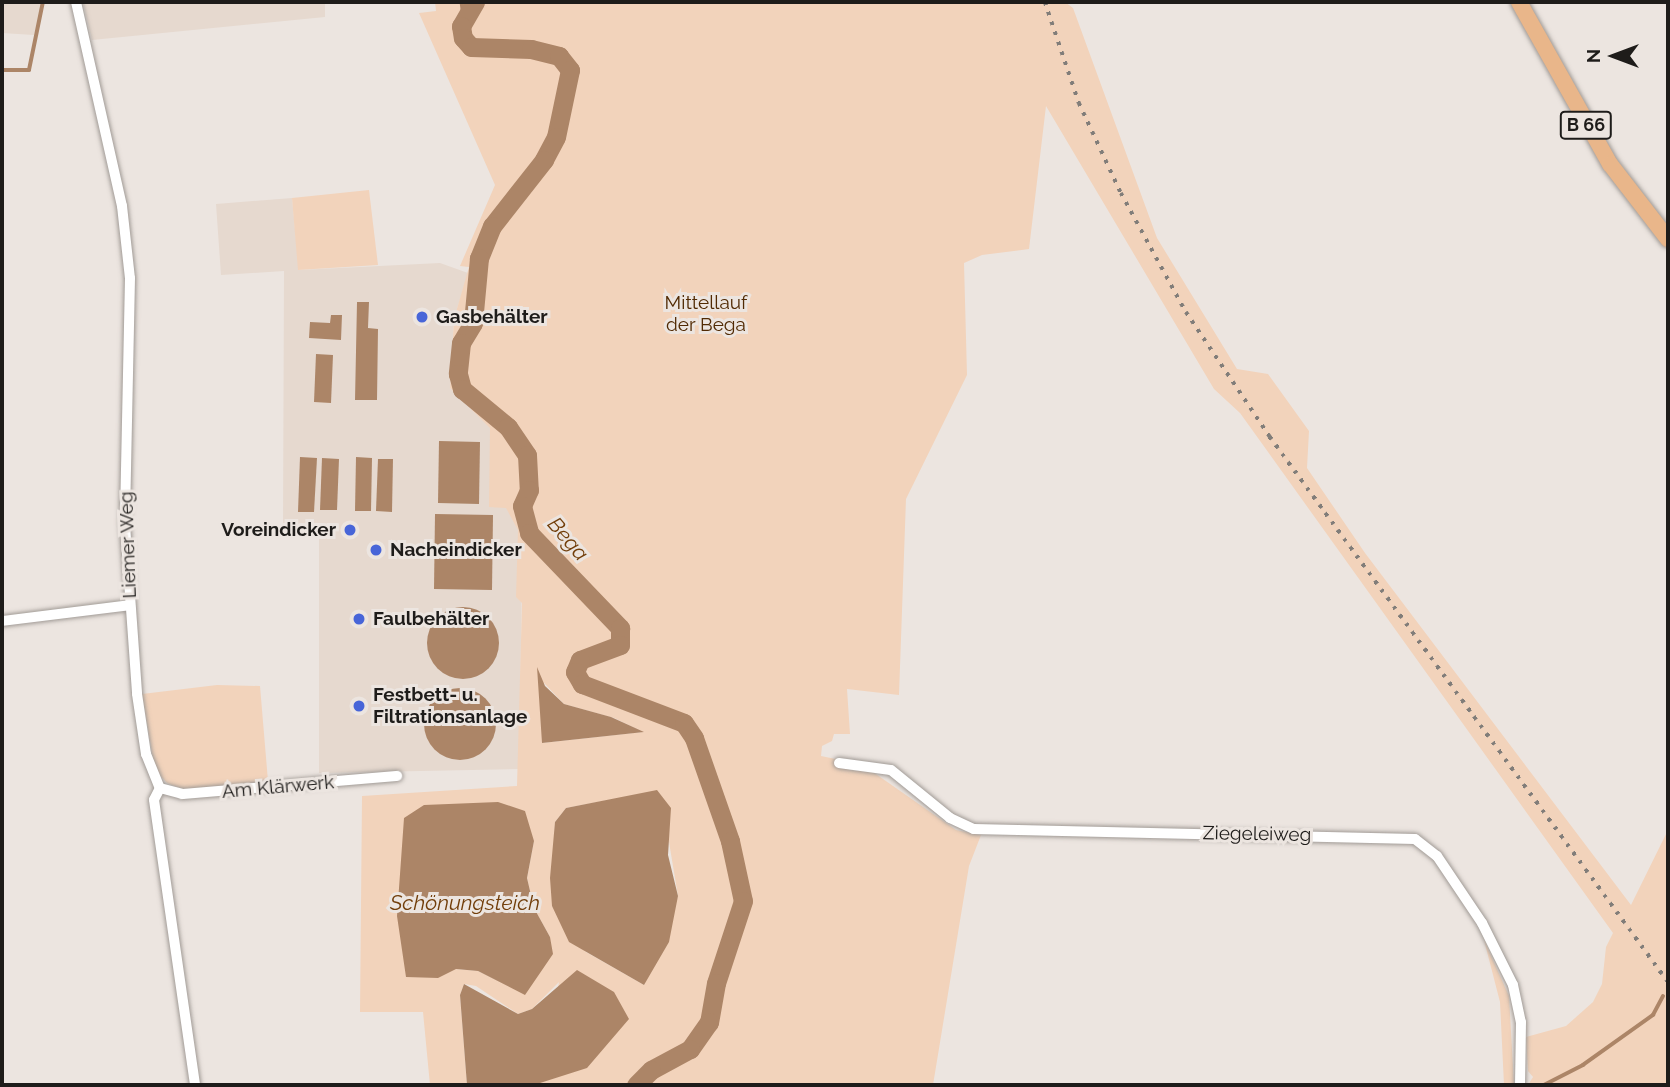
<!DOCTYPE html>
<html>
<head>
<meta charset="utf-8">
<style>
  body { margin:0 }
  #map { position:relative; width:1670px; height:1087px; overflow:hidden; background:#ece5e0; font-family:Raleway,sans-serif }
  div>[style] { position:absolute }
  .built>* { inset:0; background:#e6d9cf }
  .green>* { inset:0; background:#f2d3bb }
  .water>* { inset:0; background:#ac8567 }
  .round { border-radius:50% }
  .stream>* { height:3.5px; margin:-1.75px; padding:0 1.75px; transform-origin:1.75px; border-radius:1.75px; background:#ac8567 }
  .river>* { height:19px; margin:-9.5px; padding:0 9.5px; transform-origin:9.5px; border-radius:9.5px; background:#ac8567 }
  .roads { filter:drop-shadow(0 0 2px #a19b96) drop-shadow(0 0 2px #a19b96) }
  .street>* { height:10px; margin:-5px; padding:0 5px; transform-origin:5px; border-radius:5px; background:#fff }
  .primary>* { height:16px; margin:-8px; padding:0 8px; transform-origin:8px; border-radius:8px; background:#e9b68a }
  .rail>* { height:3.5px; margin-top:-1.75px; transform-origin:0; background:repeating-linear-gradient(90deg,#817d79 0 3.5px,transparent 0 10.5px) }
  .dots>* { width:19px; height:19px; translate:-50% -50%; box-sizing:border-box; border:4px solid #ece5e0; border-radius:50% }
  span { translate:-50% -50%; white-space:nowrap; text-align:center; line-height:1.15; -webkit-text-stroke:6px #ece5e0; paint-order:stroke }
  .shield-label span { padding:2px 5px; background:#ece5e0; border:2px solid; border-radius:5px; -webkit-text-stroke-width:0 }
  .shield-label { font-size:18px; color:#1e1c1a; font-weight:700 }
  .park-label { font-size:19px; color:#512a03 }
  .poi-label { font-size:19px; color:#1e1c1a; font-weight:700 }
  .left { translate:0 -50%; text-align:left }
  .right { translate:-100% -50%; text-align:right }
  .street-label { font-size:19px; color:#1e1c1a }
  .water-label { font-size:21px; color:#723e0a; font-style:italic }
  .frame { position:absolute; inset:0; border:4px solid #1e1c1a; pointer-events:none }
  .north { position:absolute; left:1579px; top:21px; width:70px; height:70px; -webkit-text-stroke:5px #ece5e0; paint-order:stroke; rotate:270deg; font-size:19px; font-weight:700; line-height:28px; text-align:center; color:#1e1c1a }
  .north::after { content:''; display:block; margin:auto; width:24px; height:32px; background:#1e1c1a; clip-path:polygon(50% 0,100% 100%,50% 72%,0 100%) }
</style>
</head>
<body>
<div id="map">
  <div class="built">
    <i style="clip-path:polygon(2px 2px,43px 2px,34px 35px,2px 33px)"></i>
    <i style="clip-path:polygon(83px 2px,325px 2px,325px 17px,92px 40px)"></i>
    <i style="clip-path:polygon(292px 198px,299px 270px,440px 263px,468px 273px,454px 319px,450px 388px,491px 428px,490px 507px,523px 507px,519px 769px,319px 773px,319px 525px,283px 529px,284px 271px,221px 275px,216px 204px)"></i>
  </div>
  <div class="green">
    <i style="clip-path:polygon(evenodd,435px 2px,1065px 2px,1073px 8px,1157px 238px,1237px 369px,1268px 374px,1309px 431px,1307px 468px,1365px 553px,1631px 905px,1668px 830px,1668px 1085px,1528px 1085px,1533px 1077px,1528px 1071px,1526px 1037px,1566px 1026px,1593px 1002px,1602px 984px,1606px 947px,1613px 933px,1240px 413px,1214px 389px,1046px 106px,1029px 249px,982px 255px,964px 263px,967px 375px,906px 499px,899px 695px,847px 689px,850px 734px,834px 734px,832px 741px,822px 746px,821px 756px,850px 762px,849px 770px,873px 772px,956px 830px,981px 835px,969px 866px,933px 1085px,503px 1085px,540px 1083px,559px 982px,532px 1009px,518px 1014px,476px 986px,464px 984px,460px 995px,467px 1085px,430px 1085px,423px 1012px,360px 1012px,362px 796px,517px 786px,522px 603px,516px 597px,518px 530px,506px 508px,489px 507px,490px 428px,450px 388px,454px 319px,469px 267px,460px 266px,495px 185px,419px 13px,436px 11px,435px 2px,544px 683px,564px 704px,614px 718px,643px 732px,542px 743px,544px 683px,435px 2px,614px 799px,668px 836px,678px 896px,644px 985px,586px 952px,552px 906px,555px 822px,566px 808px,614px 799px,435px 2px,534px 841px,527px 878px,534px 908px,550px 937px,525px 994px,478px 971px,456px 969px,534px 841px)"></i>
    <i style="clip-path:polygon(369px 190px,378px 265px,298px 270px,292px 198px)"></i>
    <i style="clip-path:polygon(217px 685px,260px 686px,268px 781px,185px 790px,167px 783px,155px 770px,142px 694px)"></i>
    <i style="clip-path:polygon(1484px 940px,1509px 996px,1514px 1085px,1504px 1085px,1500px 1002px)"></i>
  </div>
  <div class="water">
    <i style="clip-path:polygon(357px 302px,369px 302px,368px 328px,378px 329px,377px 400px,355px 400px)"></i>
    <i style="clip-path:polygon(331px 315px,342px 315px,341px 340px,309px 338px,310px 322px,330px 323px)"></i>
    <i style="clip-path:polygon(316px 354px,333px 355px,331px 403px,314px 402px)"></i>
    <i style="clip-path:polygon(439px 441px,480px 442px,479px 504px,438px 503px)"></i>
    <i style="clip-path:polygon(300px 457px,317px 458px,314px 512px,298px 512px)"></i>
    <i style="clip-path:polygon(356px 457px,372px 458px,371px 511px,355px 511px)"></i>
    <i style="clip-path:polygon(322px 458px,339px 459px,337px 510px,320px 510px)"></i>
    <i style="clip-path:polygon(378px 459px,393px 459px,392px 512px,376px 511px)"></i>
    <i style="clip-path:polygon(435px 514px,493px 515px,492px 590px,434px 589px)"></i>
    <i class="round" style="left:427px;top:607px;width:72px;height:72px"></i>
    <i style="clip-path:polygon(537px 667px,545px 686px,564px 704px,611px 717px,644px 732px,542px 743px)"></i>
    <i class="round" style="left:424px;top:688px;width:72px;height:72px"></i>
    <i style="clip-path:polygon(657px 790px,671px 808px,668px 855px,678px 896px,669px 942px,644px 985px,569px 942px,552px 906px,550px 878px,555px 822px,566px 808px)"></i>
    <i style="clip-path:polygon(498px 802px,525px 811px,534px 841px,527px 878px,534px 908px,550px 937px,553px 954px,525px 995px,478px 971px,456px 969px,438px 978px,406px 977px,397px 916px,404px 818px,424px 805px)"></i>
    <i style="clip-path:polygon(577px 970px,614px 992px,629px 1019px,587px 1068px,540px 1083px,467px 1085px,460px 995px,464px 984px,518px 1014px,532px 1009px)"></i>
  </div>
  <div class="stream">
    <i style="left:462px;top:2px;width:14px;rotate:82deg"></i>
    <i style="left:2px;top:70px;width:27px"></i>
    <i style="left:29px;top:70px;width:69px;rotate:-78.4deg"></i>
    <i style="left:1544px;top:1085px;width:44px;rotate:-27.1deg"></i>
    <i style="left:1583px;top:1065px;width:86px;rotate:-35.5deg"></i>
    <i style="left:1653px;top:1015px;width:21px;rotate:-62deg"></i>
  </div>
  <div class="river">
    <i style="left:475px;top:2px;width:28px;rotate:120deg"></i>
    <i style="left:461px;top:26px;width:12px;rotate:81deg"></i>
    <i style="left:463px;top:38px;width:12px;rotate:48deg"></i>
    <i style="left:471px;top:47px;width:60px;rotate:1.9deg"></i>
    <i style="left:531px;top:49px;width:29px;rotate:14deg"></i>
    <i style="left:559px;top:56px;width:18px;rotate:52deg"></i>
    <i style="left:570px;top:70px;width:68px;rotate:101.8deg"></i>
    <i style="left:556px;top:137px;width:26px;rotate:118deg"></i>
    <i style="left:544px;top:160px;width:84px;rotate:128.2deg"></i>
    <i style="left:492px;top:226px;width:35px;rotate:112deg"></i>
    <i style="left:479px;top:258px;width:65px;rotate:95.3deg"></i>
    <i style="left:473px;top:323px;width:23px;rotate:121deg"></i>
    <i style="left:461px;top:343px;width:31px;rotate:96deg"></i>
    <i style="left:458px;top:374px;width:16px;rotate:75deg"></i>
    <i style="left:462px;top:389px;width:60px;rotate:39.6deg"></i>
    <i style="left:508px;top:427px;width:34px;rotate:56deg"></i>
    <i style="left:527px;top:455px;width:35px;rotate:87deg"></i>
    <i style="left:529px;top:490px;width:17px;rotate:114deg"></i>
    <i style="left:522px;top:506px;width:28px;rotate:75deg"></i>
    <i style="left:529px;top:533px;width:132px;rotate:46.2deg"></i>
    <i style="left:620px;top:628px;width:17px;rotate:90deg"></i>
    <i style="left:620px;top:645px;width:43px;rotate:159.4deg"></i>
    <i style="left:580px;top:660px;width:13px;rotate:113deg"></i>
    <i style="left:575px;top:672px;width:14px;rotate:60deg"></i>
    <i style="left:582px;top:684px;width:109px;rotate:20.9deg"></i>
    <i style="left:684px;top:723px;width:18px;rotate:56deg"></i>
    <i style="left:694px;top:738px;width:109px;rotate:70.7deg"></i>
    <i style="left:730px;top:841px;width:61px;rotate:77.8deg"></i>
    <i style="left:743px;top:901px;width:86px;rotate:108.2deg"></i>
    <i style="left:716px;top:983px;width:40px;rotate:100deg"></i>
    <i style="left:709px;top:1022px;width:33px;rotate:125deg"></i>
    <i style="left:690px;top:1049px;width:44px;rotate:151.7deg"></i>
    <i style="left:651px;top:1070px;width:21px;rotate:135deg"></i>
  </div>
  <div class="roads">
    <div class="street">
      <i style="left:76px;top:2px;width:209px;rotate:77.3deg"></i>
      <i style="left:122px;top:206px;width:72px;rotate:83.7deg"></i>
      <i style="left:130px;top:278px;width:247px;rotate:91.2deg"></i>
      <i style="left:125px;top:525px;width:169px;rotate:85.9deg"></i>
      <i style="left:137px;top:694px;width:61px;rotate:81.5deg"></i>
      <i style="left:146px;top:754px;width:37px;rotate:68deg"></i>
      <i style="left:2px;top:621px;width:129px;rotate:-7.1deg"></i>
      <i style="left:839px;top:763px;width:52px;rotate:7.7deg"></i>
      <i style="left:891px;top:770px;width:76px;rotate:39.1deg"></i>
      <i style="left:950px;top:818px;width:26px;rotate:25deg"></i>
      <i style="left:974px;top:829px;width:441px;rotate:1.3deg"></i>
      <i style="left:1415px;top:839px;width:28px;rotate:38deg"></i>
      <i style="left:1437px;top:856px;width:81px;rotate:56.1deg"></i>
      <i style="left:1482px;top:923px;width:69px;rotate:63.4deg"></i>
      <i style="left:1513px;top:985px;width:38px;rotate:78deg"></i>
      <i style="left:1521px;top:1022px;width:63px;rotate:90.9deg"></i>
      <i style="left:160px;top:788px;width:13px;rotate:117deg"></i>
      <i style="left:154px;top:800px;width:288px;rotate:81.8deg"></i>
      <i style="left:160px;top:788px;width:23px;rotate:15deg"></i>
      <i style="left:182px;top:794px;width:216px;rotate:-4.8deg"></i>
    </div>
    <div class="primary">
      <i style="left:1519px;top:2px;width:186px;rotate:60.7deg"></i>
      <i style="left:1610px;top:164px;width:95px;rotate:52.3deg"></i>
    </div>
  </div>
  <div class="rail">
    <i style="left:1045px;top:2px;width:107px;rotate:71.4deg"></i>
    <i style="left:1079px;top:103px;width:99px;rotate:65deg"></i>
    <i style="left:1121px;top:193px;width:136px;rotate:61.4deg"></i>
    <i style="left:1186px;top:312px;width:151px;rotate:56.1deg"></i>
    <i style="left:1270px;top:437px;width:675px;rotate:53.86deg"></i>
  </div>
  <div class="dots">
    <i style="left:422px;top:317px;background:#4765d8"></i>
    <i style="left:350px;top:530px;background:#4765d8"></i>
    <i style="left:376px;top:550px;background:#4765d8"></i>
    <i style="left:359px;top:619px;background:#4765d8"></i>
    <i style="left:359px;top:706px;background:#4765d8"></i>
  </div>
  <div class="shield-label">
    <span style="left:1586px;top:125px">B 66</span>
  </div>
  <div class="park-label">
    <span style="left:706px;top:314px">Mittellauf<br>der Bega</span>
  </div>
  <div class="poi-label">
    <span class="left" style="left:436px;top:317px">Gasbehälter</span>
    <span class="right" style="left:336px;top:530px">Voreindicker</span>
    <span class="left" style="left:390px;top:550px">Nacheindicker</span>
    <span class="left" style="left:373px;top:619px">Faulbehälter</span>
    <span class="left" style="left:373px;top:706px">Festbett- u.<br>Filtrationsanlage</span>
  </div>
  <div class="street-label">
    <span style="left:128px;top:545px;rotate:-92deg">Liemer Weg</span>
    <span style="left:278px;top:787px;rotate:-5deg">Am Klärwerk</span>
    <span style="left:1257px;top:834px;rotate:1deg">Ziegeleiweg</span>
  </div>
  <div class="water-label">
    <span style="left:568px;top:539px;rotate:49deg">Bega</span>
    <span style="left:465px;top:903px">Schönungsteich</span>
  </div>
  <div class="frame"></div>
  <div class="north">N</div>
</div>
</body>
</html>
